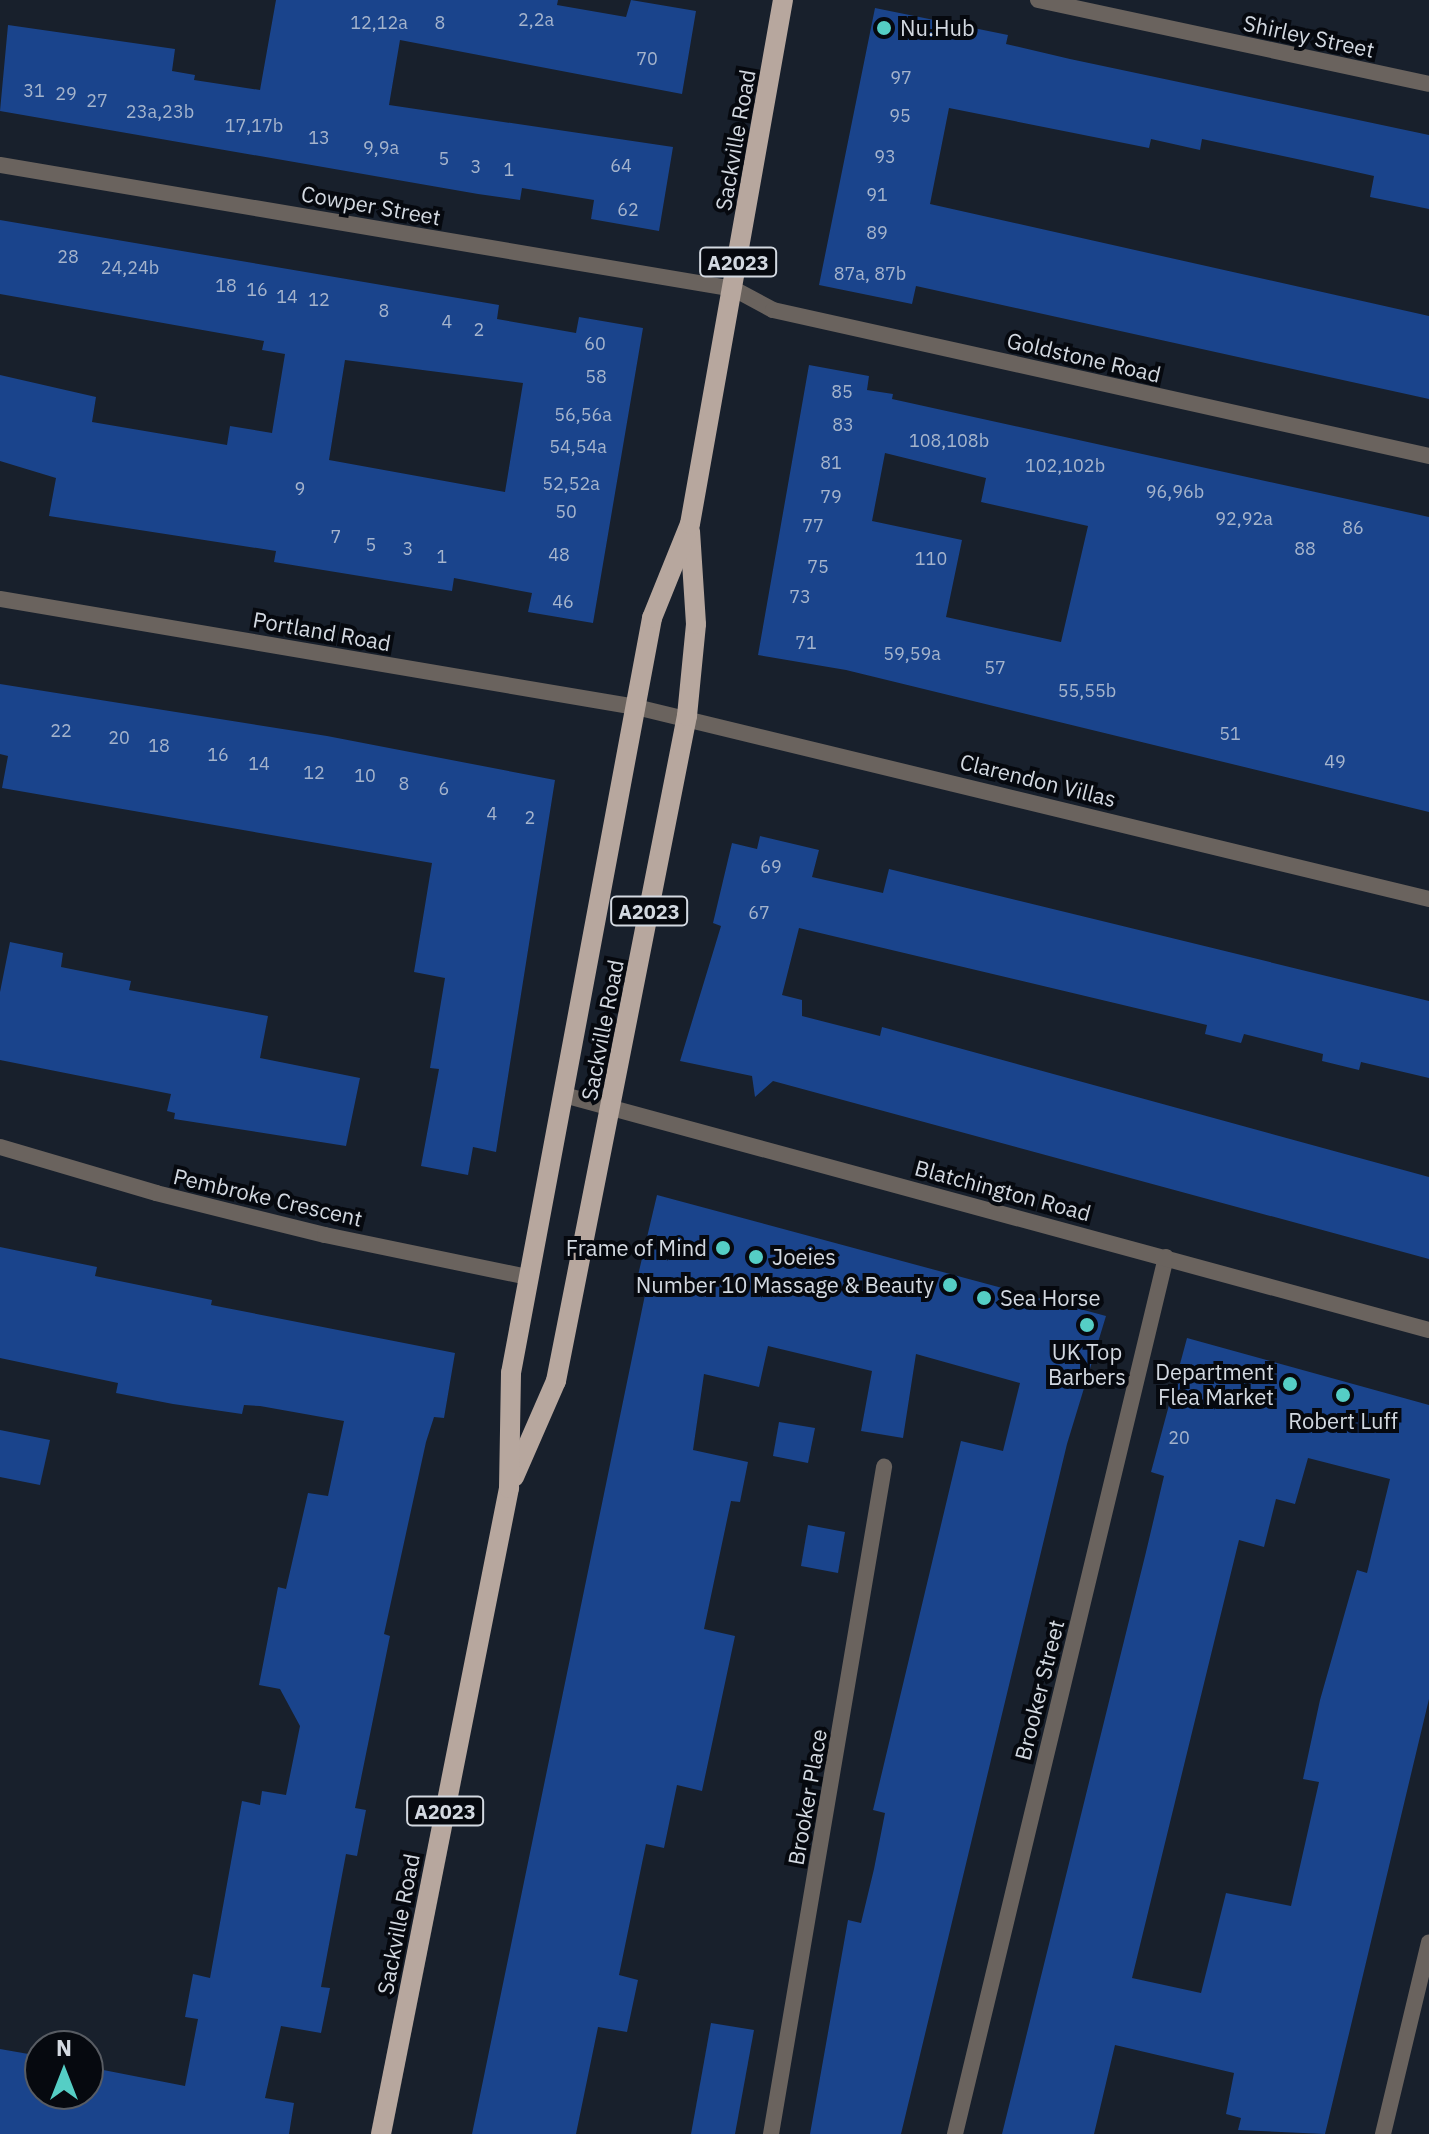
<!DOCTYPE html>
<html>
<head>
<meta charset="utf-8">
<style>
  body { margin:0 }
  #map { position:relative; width:1429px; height:2134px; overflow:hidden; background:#18202c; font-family:"IBM Plex Sans",sans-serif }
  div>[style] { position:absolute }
  .building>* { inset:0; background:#1a448c }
  .minor>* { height:16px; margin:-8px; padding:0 8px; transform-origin:8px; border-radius:8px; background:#6a635e }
  .tertiary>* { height:16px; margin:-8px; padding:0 8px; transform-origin:8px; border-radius:8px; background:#6a635e }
  .primary>* { height:20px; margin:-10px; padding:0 10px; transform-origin:10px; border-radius:10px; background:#b7a79e }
  .dots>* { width:22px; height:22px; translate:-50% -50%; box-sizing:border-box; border:4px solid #06090f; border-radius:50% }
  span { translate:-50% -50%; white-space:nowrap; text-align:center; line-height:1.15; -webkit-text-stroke:8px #06090f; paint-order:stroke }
  .number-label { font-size:18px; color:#a5b4cc }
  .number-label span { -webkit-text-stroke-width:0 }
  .shield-label span { padding:2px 6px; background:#06090f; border:2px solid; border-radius:6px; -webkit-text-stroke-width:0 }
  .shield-label { font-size:20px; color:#d3d9e1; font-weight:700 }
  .poi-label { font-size:22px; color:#d3d9e1 }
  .left { translate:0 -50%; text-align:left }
  .right { translate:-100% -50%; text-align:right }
  .street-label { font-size:22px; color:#d3d9e1 }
  .north { position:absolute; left:24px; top:2030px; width:80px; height:80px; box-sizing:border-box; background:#06090f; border:2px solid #585c63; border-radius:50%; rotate:0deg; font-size:22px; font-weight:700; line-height:32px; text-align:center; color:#d3d9e1 }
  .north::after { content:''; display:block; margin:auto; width:28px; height:36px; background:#55cec5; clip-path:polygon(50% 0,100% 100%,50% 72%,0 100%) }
</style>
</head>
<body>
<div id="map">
  <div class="building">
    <i style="clip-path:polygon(276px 0,558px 0,557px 5px,626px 17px,631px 0,696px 11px,682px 94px,400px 40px,389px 105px,673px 147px,659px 231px,591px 219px,594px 200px,522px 188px,520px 200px,478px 194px,0 111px,8px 25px,175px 49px,172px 71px,195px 75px,194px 80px,260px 90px)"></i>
    <i style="clip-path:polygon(875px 8px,1008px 35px,1006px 44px,1070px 59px,1429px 135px,1429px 209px,1370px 197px,1374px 176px,1311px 162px,1202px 139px,1200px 150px,1151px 139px,1149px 148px,949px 108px,930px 204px,1429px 316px,1429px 399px,916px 286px,912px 304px,819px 285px)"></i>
    <i style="clip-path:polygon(evenodd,0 220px,499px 305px,497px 319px,576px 333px,579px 317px,643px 328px,593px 623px,528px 612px,532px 593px,454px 578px,452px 591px,274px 562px,276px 551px,49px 516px,56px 478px,0 461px,0 375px,96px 397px,92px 422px,227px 445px,230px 426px,272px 433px,285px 354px,262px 350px,264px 341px,0 294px,0 220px,345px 360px,523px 383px,505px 492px,329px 460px,345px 360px)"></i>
    <i style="clip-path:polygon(evenodd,809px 365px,869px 376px,867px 390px,893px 394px,892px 399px,1429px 517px,1429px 812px,846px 670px,758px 655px,809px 365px,885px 453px,986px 478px,981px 502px,1088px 526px,1061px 642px,946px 617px,962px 540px,872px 521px,885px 453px)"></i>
    <i style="clip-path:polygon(0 684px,327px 736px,555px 780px,496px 1152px,473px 1147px,468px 1175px,421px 1166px,439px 1069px,430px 1068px,445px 978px,414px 972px,432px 863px,2px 788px,8px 756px,0 754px)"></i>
    <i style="clip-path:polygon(760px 836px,819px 850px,812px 877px,883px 893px,889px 869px,1429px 1001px,1429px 1078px,1361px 1062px,1359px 1070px,1322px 1061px,1323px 1054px,1244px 1034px,1241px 1043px,1205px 1034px,1207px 1025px,799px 928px,782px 995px,802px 1000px,802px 1016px,880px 1036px,882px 1027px,1429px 1177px,1429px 1259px,773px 1081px,755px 1097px,752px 1076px,680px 1061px,721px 926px,713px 923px,732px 843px,757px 849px)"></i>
    <i style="clip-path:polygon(10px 942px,63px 953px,61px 967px,131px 981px,129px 990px,268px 1016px,260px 1058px,360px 1078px,346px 1146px,174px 1119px,175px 1113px,167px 1111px,171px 1094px,0 1060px,0 992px)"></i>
    <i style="clip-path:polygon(657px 1195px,1106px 1316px,1067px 1444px,901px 2134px,810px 2134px,848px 1920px,861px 1923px,874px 1869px,885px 1813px,873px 1810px,961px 1441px,1003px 1451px,1020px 1383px,916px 1354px,903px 1438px,861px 1431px,872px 1371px,768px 1346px,759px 1387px,704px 1374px,693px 1450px,748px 1462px,740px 1502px,731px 1501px,704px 1629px,735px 1636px,702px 1791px,677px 1785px,664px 1848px,646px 1844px,619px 1975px,638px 1980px,627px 2032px,598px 2027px,576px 2134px,472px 2134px,646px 1290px,635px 1288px)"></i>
    <i style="clip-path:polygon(0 1247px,97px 1267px,95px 1276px,212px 1300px,211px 1305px,455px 1353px,444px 1418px,434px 1417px,426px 1442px,384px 1634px,390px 1636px,355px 1808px,366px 1810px,357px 1856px,346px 1854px,321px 1987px,330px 1988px,321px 2033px,281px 2026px,265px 2098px,294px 2103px,289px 2134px,0 2134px,0 2049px,40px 2056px,40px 2094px,88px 2094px,88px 2067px,185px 2086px,198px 2019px,185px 2017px,193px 1974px,210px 1978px,242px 1801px,260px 1805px,262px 1791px,286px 1795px,300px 1726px,280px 1689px,259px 1685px,278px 1587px,286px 1589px,308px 1493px,328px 1496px,344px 1421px,260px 1406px,244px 1405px,242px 1414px,173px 1404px,116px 1393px,118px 1383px,0 1358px)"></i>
    <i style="clip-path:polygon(evenodd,1187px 1338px,1429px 1405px,1429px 1699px,1325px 2134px,1238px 2130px,1241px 2118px,1226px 2114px,1234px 2073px,1115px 2045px,1094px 2134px,1002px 2134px,1146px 1552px,1164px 1476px,1151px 1472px,1187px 1338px,1308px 1458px,1390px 1479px,1367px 1573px,1357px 1570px,1320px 1700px,1303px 1779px,1319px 1782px,1291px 1906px,1226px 1893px,1201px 1993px,1132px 1978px,1239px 1540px,1264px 1547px,1276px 1499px,1295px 1504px,1308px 1458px)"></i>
    <i style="clip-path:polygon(779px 1422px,815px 1428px,808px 1463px,773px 1456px)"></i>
    <i style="clip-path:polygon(0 1430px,50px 1440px,40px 1485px,0 1477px)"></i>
    <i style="clip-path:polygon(808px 1525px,845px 1532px,838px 1573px,801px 1566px)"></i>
    <i style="clip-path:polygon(711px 2023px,754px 2030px,735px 2134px,691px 2134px)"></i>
  </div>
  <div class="minor">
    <i style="left:1038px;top:0;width:400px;rotate:12.1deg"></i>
    <i style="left:0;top:165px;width:744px;rotate:9.59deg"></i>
    <i style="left:734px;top:289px;width:44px;rotate:28.3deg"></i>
    <i style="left:773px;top:310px;width:672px;rotate:12.55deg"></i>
    <i style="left:636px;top:707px;width:816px;rotate:13.61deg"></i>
    <i style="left:0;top:1147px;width:163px;rotate:16.4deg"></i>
    <i style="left:156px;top:1193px;width:174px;rotate:14deg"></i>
    <i style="left:325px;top:1235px;width:207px;rotate:11.7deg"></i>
    <i style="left:771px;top:2134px;width:677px;rotate:-80.38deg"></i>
    <i style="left:955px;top:2134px;width:902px;rotate:-76.47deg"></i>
    <i style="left:1383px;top:2134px;width:197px;rotate:-76.5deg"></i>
  </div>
  <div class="tertiary">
    <i style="left:0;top:599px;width:645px;rotate:9.64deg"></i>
    <i style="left:564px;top:1095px;width:896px;rotate:15.2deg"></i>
  </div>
  <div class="primary">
    <i style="left:514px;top:1477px;width:105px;rotate:-66.4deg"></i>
    <i style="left:556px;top:1381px;width:678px;rotate:-78.86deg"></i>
    <i style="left:687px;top:716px;width:92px;rotate:-84.4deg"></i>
    <i style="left:696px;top:624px;width:93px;rotate:-93.7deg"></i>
    <i style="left:381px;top:2134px;width:659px;rotate:-78.79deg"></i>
    <i style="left:509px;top:1488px;width:115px;rotate:-89deg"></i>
    <i style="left:511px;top:1373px;width:768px;rotate:-79.42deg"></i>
    <i style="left:652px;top:618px;width:101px;rotate:-68deg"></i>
    <i style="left:690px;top:524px;width:532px;rotate:-79.94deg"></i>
  </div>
  <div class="dots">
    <i style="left:884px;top:28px;background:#55cec5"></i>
    <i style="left:723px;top:1248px;background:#55cec5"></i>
    <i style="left:756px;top:1257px;background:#55cec5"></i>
    <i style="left:950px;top:1285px;background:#55cec5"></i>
    <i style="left:984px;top:1298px;background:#55cec5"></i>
    <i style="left:1087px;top:1325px;background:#55cec5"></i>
    <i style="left:1290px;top:1384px;background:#55cec5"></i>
    <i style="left:1343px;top:1395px;background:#55cec5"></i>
  </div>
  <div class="number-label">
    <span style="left:536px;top:20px">2,2a</span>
    <span style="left:379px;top:23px">12,12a</span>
    <span style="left:440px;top:23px">8</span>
    <span style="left:647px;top:59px">70</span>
    <span style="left:901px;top:78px">97</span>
    <span style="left:34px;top:91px">31</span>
    <span style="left:66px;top:94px">29</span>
    <span style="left:97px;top:101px">27</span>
    <span style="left:160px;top:112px">23a,23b</span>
    <span style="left:900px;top:116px">95</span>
    <span style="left:254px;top:126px">17,17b</span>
    <span style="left:319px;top:138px">13</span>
    <span style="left:381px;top:148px">9,9a</span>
    <span style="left:885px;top:157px">93</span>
    <span style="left:444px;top:159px">5</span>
    <span style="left:621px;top:166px">64</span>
    <span style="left:476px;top:167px">3</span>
    <span style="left:509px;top:170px">1</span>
    <span style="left:877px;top:195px">91</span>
    <span style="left:628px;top:210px">62</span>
    <span style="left:877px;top:233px">89</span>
    <span style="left:68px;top:257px">28</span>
    <span style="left:130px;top:268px">24,24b</span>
    <span style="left:870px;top:274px">87a, 87b</span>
    <span style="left:226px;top:286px">18</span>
    <span style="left:257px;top:290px">16</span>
    <span style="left:287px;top:297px">14</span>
    <span style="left:319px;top:300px">12</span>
    <span style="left:384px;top:311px">8</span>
    <span style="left:447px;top:322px">4</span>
    <span style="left:479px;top:330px">2</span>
    <span style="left:595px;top:344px">60</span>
    <span style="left:596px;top:377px">58</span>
    <span style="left:842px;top:392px">85</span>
    <span style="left:583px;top:415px">56,56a</span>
    <span style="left:843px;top:425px">83</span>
    <span style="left:949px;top:441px">108,108b</span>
    <span style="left:578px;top:447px">54,54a</span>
    <span style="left:831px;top:463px">81</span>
    <span style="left:1065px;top:466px">102,102b</span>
    <span style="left:571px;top:484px">52,52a</span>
    <span style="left:300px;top:489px">9</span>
    <span style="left:1175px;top:492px">96,96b</span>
    <span style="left:831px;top:497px">79</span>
    <span style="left:566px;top:512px">50</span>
    <span style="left:1244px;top:519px">92,92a</span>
    <span style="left:813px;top:526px">77</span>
    <span style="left:1353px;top:528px">86</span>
    <span style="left:336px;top:537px">7</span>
    <span style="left:371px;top:545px">5</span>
    <span style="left:408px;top:549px">3</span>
    <span style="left:1305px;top:549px">88</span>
    <span style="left:559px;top:555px">48</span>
    <span style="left:442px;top:557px">1</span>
    <span style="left:931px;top:559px">110</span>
    <span style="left:818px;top:567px">75</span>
    <span style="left:800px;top:597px">73</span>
    <span style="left:563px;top:602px">46</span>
    <span style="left:806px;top:643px">71</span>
    <span style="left:912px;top:654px">59,59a</span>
    <span style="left:995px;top:668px">57</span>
    <span style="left:1087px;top:691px">55,55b</span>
    <span style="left:61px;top:731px">22</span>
    <span style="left:1230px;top:734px">51</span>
    <span style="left:119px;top:738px">20</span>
    <span style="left:159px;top:746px">18</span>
    <span style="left:218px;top:755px">16</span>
    <span style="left:1335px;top:762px">49</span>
    <span style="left:259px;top:764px">14</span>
    <span style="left:314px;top:773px">12</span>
    <span style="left:365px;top:776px">10</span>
    <span style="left:404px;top:784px">8</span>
    <span style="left:444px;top:789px">6</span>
    <span style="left:492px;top:814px">4</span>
    <span style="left:530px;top:818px">2</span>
    <span style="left:771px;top:867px">69</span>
    <span style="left:759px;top:913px">67</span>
    <span style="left:1179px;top:1438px">20</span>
  </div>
  <div class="shield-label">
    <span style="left:738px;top:262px">A2023</span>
    <span style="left:649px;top:911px">A2023</span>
    <span style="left:445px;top:1811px">A2023</span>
  </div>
  <div class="poi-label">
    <span class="left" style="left:900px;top:28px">Nu.Hub</span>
    <span class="right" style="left:707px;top:1248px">Frame of Mind</span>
    <span class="left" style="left:772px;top:1257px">Joeies</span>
    <span class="right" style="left:934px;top:1285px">Number 10 Massage &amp; Beauty</span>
    <span class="left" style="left:1000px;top:1298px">Sea Horse</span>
    <span style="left:1087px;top:1364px">UK Top<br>Barbers</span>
    <span class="right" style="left:1274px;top:1384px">Department<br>Flea Market</span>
    <span style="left:1343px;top:1421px">Robert Luff</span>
  </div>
  <div class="street-label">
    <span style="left:1309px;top:36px;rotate:12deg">Shirley Street</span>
    <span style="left:735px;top:140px;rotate:-80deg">Sackville Road</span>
    <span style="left:371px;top:205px;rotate:10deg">Cowper Street</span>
    <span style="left:1084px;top:357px;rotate:13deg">Goldstone Road</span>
    <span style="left:322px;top:631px;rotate:10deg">Portland Road</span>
    <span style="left:1038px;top:780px;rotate:14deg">Clarendon Villas</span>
    <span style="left:602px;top:1030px;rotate:-79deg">Sackville Road</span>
    <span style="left:1003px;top:1190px;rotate:15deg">Blatchington Road</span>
    <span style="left:268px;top:1197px;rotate:13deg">Pembroke Crescent</span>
    <span style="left:1039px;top:1690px;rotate:-76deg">Brooker Street</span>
    <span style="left:807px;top:1797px;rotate:-80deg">Brooker Place</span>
    <span style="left:398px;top:1924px;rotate:-79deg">Sackville Road</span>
  </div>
  <div class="north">N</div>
</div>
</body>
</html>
